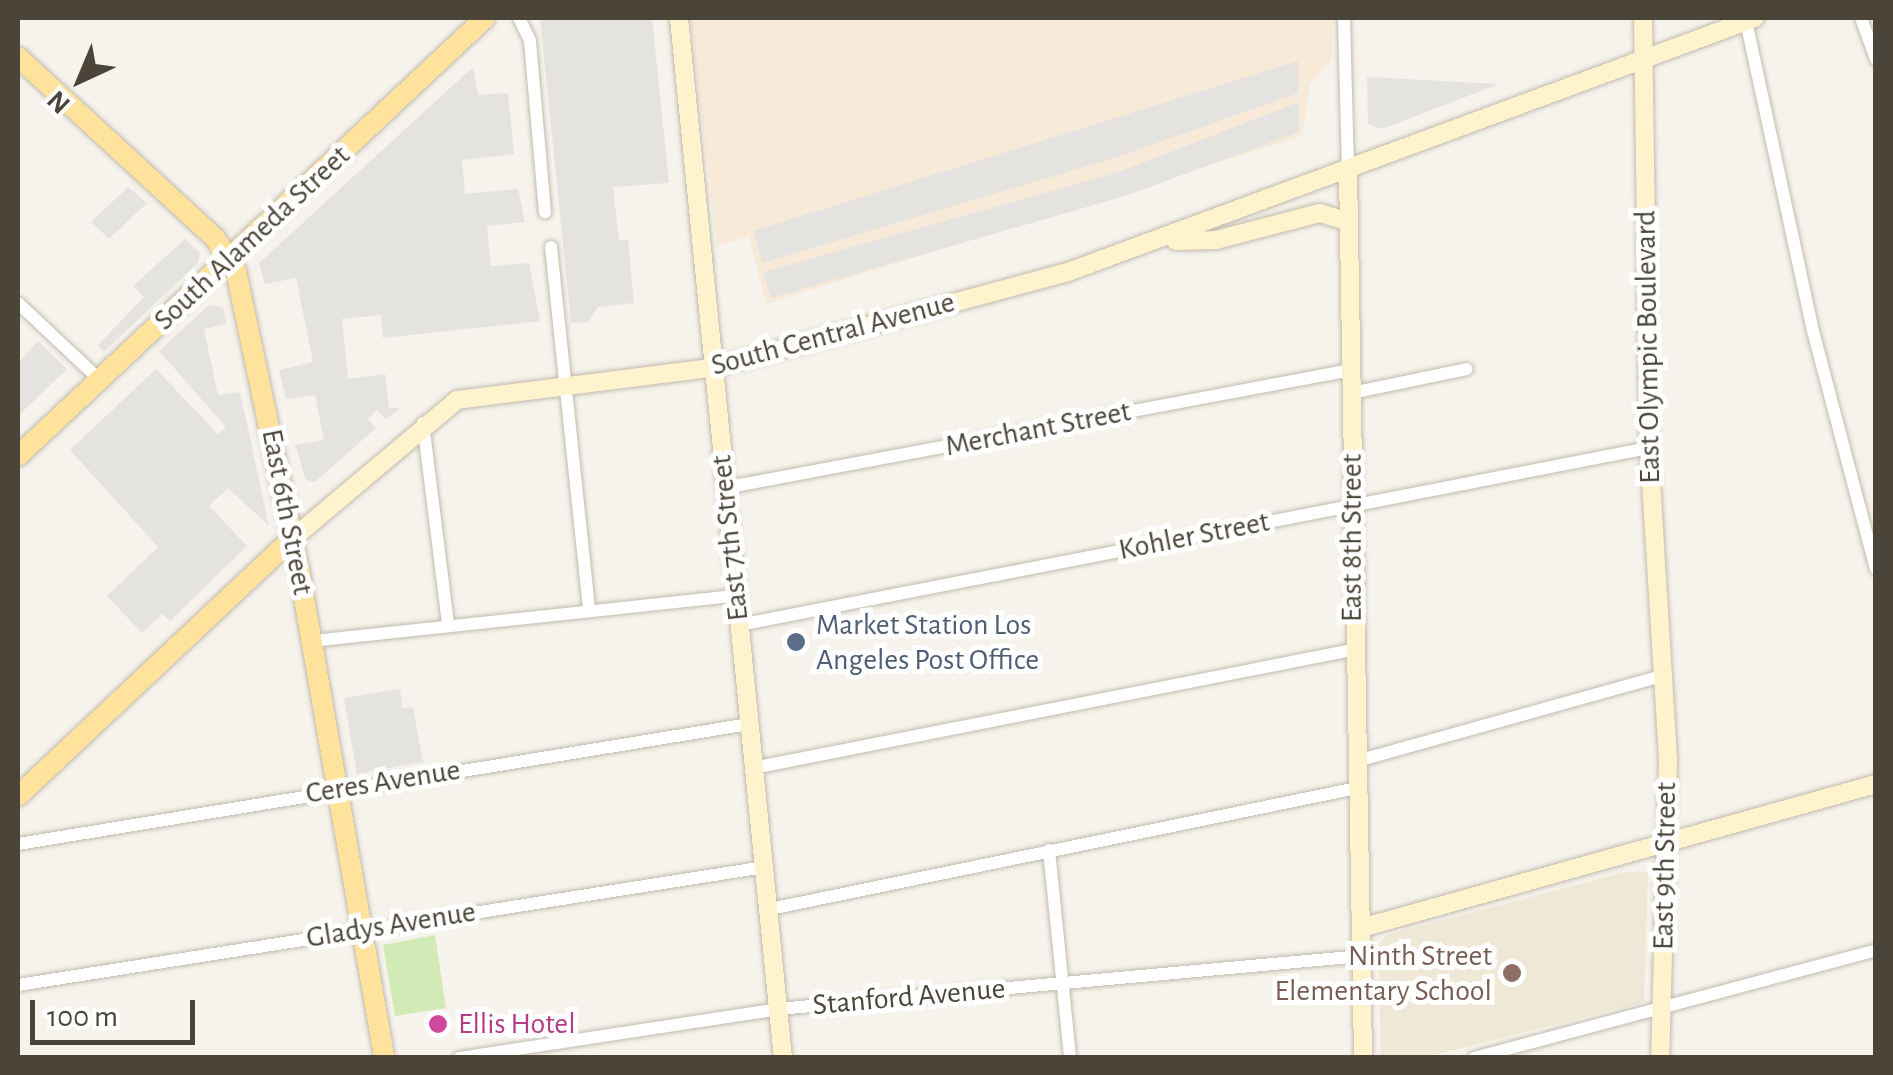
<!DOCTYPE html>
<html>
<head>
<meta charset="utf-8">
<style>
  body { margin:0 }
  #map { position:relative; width:1893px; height:1075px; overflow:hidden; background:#f6f3ec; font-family:"Alegreya Sans",sans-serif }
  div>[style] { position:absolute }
  .commercial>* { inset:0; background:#f7ead8 }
  .education>* { inset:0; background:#efe8d6 }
  .green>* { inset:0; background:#d2eab5 }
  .parking>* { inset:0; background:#e5e3e0 }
  .roads { filter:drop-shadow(0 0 2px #c2bbae) drop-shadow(0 0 2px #c2bbae) }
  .street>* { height:12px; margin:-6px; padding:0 6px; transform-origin:6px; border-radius:6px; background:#fff }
  .secondary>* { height:18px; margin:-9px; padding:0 9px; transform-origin:9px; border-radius:9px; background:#fff3cd }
  .primary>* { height:20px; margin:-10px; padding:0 10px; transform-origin:10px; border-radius:10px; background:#ffe39c }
  .dots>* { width:28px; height:28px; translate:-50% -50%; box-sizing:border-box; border:5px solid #fff; border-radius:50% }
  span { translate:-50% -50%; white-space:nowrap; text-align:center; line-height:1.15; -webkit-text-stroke:10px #fff; paint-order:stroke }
  .street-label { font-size:30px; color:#4b4439 }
  .service-label { font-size:30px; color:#4e5e75 }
  .left { translate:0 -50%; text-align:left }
  .education-label { font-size:30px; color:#785e54 }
  .right { translate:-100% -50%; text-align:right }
  .hotel-label { font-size:30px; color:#b23c85 }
  .frame { position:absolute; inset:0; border:20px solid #4b4439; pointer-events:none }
  .north { position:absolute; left:30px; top:30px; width:100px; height:100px; -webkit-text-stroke:8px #fff; paint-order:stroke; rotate:224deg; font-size:28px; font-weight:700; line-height:40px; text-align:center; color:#4b4439 }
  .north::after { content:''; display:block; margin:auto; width:35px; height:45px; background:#4b4439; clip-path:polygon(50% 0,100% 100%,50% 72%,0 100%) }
  .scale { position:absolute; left:30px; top:1000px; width:165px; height:45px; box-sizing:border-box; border:5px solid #4b4439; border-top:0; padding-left:12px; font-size:30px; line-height:35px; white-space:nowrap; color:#4b4439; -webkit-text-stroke:8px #fff; paint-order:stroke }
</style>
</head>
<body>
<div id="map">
  <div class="commercial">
    <i style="clip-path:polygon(690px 18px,1333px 18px,1332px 59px,1310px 84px,1302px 136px,766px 304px,749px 236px,717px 246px)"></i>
  </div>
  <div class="education">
    <i style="clip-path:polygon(1626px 872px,1648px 872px,1644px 1002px,1426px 1057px,1381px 1057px,1378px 945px,1386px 935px)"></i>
  </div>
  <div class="green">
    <i style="clip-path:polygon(435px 935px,446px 1008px,395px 1016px,383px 945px)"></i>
  </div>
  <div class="parking">
    <i style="clip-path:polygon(540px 18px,652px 18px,669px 183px,613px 187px,619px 240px,628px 240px,634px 303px,598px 307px,588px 322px,571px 323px)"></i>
    <i style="clip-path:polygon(1298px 61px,1298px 93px,1111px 159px,762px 263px,753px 231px)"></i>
    <i style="clip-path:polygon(473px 67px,478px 95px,508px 93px,514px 154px,462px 160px,465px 194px,518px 189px,525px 222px,487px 226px,491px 266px,529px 263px,540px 321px,383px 338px,381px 315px,342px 319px,348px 379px,385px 374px,389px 408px,400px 408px,386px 419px,377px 410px,368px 419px,376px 428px,315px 482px,306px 480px,295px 445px,324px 440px,315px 395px,286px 399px,279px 370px,313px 362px,296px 278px,265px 284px,259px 263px)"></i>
    <i style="clip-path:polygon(1367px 77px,1499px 84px,1382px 129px,1368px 124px)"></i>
    <i style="clip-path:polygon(1299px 102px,1299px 132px,1125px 196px,771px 298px,763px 272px,1116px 173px)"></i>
    <i style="clip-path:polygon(128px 187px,147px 203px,109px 239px,91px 222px)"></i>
    <i style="clip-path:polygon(185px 239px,200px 253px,198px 263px,104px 352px,98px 345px,144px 297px,133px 286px)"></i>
    <i style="clip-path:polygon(209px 305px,223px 308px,227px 324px,204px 329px,218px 395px,240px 392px,269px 526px,228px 488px,209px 506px,247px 546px,170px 621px,162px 614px,142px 633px,107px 596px,158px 547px,70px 450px,156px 369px,218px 434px,226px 427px,159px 351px)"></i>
    <i style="clip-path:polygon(38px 341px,67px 369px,18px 416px,18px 363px)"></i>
    <i style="clip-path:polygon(400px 689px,403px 708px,413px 707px,423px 762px,357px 774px,344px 698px)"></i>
  </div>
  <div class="roads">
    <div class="street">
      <i style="left:519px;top:18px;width:25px;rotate:64deg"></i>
      <i style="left:530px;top:41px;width:172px;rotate:85deg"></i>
      <i style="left:1344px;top:18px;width:153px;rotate:88.5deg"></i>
      <i style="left:1861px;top:18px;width:44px;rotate:69.9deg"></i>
      <i style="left:1746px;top:21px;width:317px;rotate:77.8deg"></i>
      <i style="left:1813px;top:331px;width:246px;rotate:75.2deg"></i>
      <i style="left:551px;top:247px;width:364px;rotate:84deg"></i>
      <i style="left:18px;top:303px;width:111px;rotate:43.2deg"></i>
      <i style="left:1352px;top:393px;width:117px;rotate:-11.8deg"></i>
      <i style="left:423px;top:423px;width:202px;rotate:82.9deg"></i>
      <i style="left:724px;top:488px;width:638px;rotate:-10.66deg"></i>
      <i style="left:739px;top:625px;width:927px;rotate:-11.01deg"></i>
      <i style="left:312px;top:641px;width:426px;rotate:-6.1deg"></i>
      <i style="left:1357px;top:761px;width:319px;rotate:-15.6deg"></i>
      <i style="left:753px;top:768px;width:611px;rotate:-11.14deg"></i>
      <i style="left:18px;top:844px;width:741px;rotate:-9.32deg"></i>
      <i style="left:1049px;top:850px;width:209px;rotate:84.2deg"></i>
      <i style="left:770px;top:909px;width:599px;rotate:-11.65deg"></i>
      <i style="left:18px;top:985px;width:756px;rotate:-8.98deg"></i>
      <i style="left:459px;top:1058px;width:323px;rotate:-8.7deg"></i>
      <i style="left:778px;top:1009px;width:585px;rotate:-5.19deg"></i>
      <i style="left:1474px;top:1058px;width:416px;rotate:-15deg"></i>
    </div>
    <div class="secondary">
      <i style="left:679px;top:18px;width:1045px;rotate:84.29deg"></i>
      <i style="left:1643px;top:18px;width:430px;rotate:89.2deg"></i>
      <i style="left:1649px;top:448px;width:314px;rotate:86.5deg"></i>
      <i style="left:1668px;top:761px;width:297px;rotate:91.5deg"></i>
      <i style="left:1348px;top:171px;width:887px;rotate:89.03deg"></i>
      <i style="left:1176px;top:241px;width:40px;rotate:-1.4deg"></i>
      <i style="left:1216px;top:240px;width:107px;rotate:-14.6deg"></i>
      <i style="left:1320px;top:213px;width:30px;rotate:17deg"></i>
      <i style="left:292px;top:539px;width:216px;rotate:-40.1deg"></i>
      <i style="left:457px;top:400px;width:257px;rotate:-7.2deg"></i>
      <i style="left:712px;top:368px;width:369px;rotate:-15.1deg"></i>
      <i style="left:1068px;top:272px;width:732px;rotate:-20.29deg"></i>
      <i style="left:1361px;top:928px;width:535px;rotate:-15.62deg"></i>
    </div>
    <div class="primary">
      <i style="left:18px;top:57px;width:268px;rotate:42.6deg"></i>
      <i style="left:215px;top:238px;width:39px;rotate:58deg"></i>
      <i style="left:236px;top:271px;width:305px;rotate:78.1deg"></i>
      <i style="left:299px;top:569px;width:496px;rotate:80.1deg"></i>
      <i style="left:18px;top:456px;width:640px;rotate:-43.16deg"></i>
      <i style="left:18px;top:796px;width:376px;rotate:-43.2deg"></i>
    </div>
  </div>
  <div class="dots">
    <i style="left:796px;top:642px;background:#5c6f8a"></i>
    <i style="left:1512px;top:973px;background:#8d6e63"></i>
    <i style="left:438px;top:1024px;background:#d1479c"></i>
  </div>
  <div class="street-label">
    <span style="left:252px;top:238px;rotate:-43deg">South Alameda Street</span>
    <span style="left:833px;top:334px;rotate:-15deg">South Central Avenue</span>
    <span style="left:1648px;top:347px;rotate:-91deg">East Olympic Boulevard</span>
    <span style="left:1038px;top:429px;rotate:-11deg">Merchant Street</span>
    <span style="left:287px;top:512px;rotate:79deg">East 6th Street</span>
    <span style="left:1194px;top:536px;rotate:-11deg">Kohler Street</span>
    <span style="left:730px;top:538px;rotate:-96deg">East 7th Street</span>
    <span style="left:1352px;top:538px;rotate:-90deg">East 8th Street</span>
    <span style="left:383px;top:782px;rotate:-9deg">Ceres Avenue</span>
    <span style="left:1665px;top:866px;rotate:-89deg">East 9th Street</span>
    <span style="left:391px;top:925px;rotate:-9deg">Gladys Avenue</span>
    <span style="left:909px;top:997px;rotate:-5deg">Stanford Avenue</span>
  </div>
  <div class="service-label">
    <span class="left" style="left:816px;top:642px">Market Station Los<br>Angeles Post Office</span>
  </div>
  <div class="education-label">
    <span class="right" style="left:1492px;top:973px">Ninth Street<br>Elementary School</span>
  </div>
  <div class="hotel-label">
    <span class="left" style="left:458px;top:1024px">Ellis Hotel</span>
  </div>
  <div class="frame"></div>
  <div class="north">N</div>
  <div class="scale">100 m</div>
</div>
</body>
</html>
